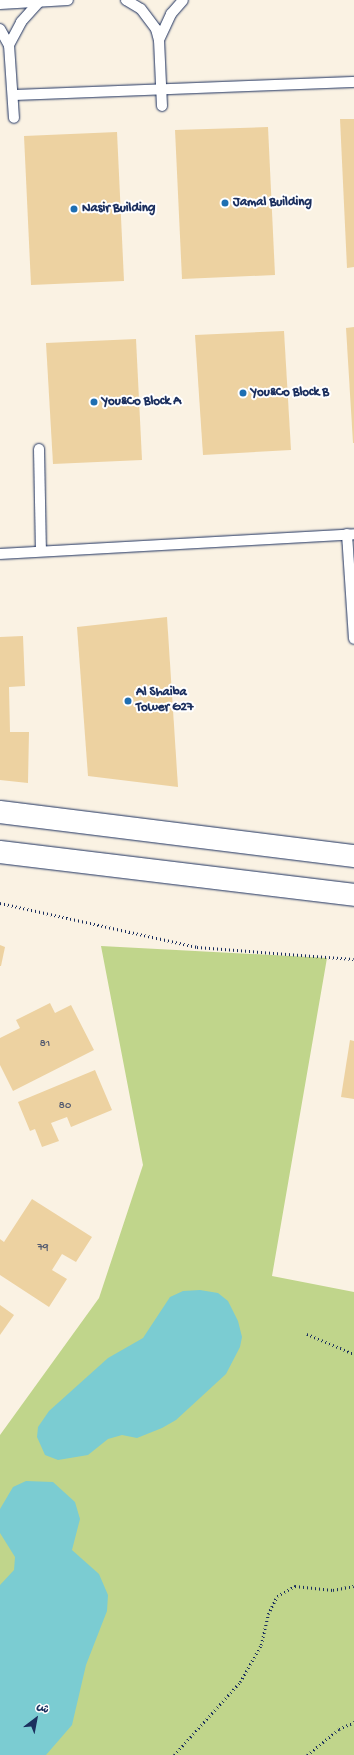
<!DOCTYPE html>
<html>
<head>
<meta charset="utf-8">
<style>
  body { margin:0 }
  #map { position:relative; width:354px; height:1755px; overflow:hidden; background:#faf2e3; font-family:"Gochi Hand","Playpen Sans Arabic",sans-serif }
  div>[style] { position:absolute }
  .green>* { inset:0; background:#c0d58b }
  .water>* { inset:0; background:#7bccd2 }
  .building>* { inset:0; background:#edd2a1 }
  .path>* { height:2.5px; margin-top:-1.25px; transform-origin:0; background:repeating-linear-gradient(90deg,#1b2f5e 0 1px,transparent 0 4px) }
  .roads { filter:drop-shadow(0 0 1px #1b2f5e) drop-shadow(0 0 1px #1b2f5e) }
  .lane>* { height:10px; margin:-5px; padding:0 5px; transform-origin:5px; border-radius:5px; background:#fff }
  .secondary>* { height:22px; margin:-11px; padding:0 11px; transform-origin:11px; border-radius:11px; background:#fff }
  .dots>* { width:11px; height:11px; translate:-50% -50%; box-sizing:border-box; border:2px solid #fff; border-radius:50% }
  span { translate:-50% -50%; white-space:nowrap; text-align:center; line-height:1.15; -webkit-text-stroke:4px #fff; paint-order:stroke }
  .number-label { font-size:11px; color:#50586f }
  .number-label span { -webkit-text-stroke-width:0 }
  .poi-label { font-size:13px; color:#1b2f5e; font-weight:700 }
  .left { translate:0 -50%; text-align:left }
  .north { position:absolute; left:16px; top:1699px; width:40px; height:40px; -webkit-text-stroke:3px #fff; paint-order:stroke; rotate:32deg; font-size:11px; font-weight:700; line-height:16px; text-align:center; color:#1b2f5e }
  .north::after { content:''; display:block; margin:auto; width:14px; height:18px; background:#1b2f5e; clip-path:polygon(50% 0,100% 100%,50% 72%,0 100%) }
</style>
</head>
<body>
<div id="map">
  <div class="green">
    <i style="clip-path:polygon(101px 946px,327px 958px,272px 1276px,354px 1292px,354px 1755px,0 1755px,0 1435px,99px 1298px,143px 1165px)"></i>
  </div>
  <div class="water">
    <i style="clip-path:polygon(200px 1290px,218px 1293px,228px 1301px,238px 1321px,242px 1337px,240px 1347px,226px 1374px,176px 1420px,162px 1428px,137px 1438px,122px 1435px,108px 1439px,88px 1455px,58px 1460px,45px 1455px,37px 1437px,38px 1427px,49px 1411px,108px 1358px,143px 1338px,170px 1297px,183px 1291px)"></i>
    <i style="clip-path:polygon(26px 1481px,53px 1482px,75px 1502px,80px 1519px,72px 1550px,99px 1574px,108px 1595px,107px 1611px,86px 1665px,72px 1725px,46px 1755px,0 1755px,0 1585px,14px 1570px,15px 1557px,0 1533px,0 1509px,13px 1487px)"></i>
  </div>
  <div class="building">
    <i style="clip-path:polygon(340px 119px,354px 119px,354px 267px,347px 268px)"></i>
    <i style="clip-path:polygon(268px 127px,275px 275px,182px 279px,175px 130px)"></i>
    <i style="clip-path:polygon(117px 132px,124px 281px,31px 285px,24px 136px)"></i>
    <i style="clip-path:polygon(354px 327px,354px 443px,353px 443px,346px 328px)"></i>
    <i style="clip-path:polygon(284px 331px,291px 450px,203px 455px,195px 335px)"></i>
    <i style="clip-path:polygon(136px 339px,142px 460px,53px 464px,46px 343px)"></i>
    <i style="clip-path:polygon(167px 617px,178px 787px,88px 776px,77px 627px)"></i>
    <i style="clip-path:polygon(23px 636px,25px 686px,9px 687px,10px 732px,29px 732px,28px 783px,0 780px,0 637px)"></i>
    <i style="clip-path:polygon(0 945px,5px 947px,1px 966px,0 966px)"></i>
    <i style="clip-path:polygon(50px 1003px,55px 1013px,71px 1005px,94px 1050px,13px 1091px,0 1065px,0 1038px,20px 1028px,16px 1020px)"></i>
    <i style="clip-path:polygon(350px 1040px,354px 1041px,354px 1099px,341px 1097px)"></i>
    <i style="clip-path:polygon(95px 1070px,112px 1110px,71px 1127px,67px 1117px,51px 1123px,59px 1141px,42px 1147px,35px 1129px,30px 1131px,18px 1102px)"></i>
    <i style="clip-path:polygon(32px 1199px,92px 1237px,76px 1262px,62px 1254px,52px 1270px,67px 1279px,49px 1307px,0 1275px,0 1239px,4px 1242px)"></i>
    <i style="clip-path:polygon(0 1305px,14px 1315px,0 1335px)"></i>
  </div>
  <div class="path">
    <i style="left:0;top:903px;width:202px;rotate:12.6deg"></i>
    <i style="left:197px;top:947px;width:157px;rotate:4.4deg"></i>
    <i style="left:307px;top:1334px;width:51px;rotate:23.1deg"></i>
    <i style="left:174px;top:1755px;width:98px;rotate:-47.9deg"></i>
    <i style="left:240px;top:1682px;width:43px;rotate:-60.4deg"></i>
    <i style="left:261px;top:1645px;width:32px;rotate:-77deg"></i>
    <i style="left:268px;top:1614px;width:20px;rotate:-63deg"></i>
    <i style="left:277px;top:1596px;width:21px;rotate:-29deg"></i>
    <i style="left:295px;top:1586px;width:38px;rotate:6deg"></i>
    <i style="left:333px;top:1590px;width:21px;rotate:-11deg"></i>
    <i style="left:307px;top:1755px;width:41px;rotate:-39.1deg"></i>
    <i style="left:339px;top:1729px;width:17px;rotate:-25deg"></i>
  </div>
  <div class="roads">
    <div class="lane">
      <i style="left:126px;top:0;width:17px;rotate:31deg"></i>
      <i style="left:141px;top:9px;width:25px;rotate:53deg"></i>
      <i style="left:156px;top:29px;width:11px;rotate:75deg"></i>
      <i style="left:159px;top:40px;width:66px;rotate:87.4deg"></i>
      <i style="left:0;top:4px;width:68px;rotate:-3.4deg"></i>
      <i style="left:0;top:29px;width:18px;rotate:61deg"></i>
      <i style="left:9px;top:45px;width:73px;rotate:86.1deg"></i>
      <i style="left:159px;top:40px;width:29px;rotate:-65deg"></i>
      <i style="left:171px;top:14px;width:18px;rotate:-49deg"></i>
      <i style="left:9px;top:45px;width:26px;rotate:-62deg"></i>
      <i style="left:21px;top:22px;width:27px;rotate:-48deg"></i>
      <i style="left:13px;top:95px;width:341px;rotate:-2.2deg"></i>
      <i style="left:39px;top:449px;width:102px;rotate:88.9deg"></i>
      <i style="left:347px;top:534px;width:105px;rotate:86.2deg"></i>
      <i style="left:0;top:554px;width:355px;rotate:-3.2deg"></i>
    </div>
    <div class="secondary">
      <i style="left:0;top:812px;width:357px;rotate:7.1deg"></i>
      <i style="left:0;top:852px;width:357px;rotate:6.9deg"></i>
    </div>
  </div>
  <div class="dots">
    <i style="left:225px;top:203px;background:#1f6fb2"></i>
    <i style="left:74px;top:209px;background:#1f6fb2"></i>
    <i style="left:243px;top:393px;background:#1f6fb2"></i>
    <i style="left:94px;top:402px;background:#1f6fb2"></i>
    <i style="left:128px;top:701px;background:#1f6fb2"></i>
  </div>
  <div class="number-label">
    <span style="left:45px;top:1044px">81</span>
    <span style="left:65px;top:1106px">80</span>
    <span style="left:43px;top:1248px">79</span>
  </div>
  <div class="poi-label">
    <span class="left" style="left:233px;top:203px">Jamal Building</span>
    <span class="left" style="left:82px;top:209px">Nasir Building</span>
    <span class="left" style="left:251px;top:393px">You&amp;Co Block B</span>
    <span class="left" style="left:102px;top:402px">You&amp;Co Block A</span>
    <span class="left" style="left:136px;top:701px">Al Shaiba<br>Tower G27</span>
  </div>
  <div class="north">ش</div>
</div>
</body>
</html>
